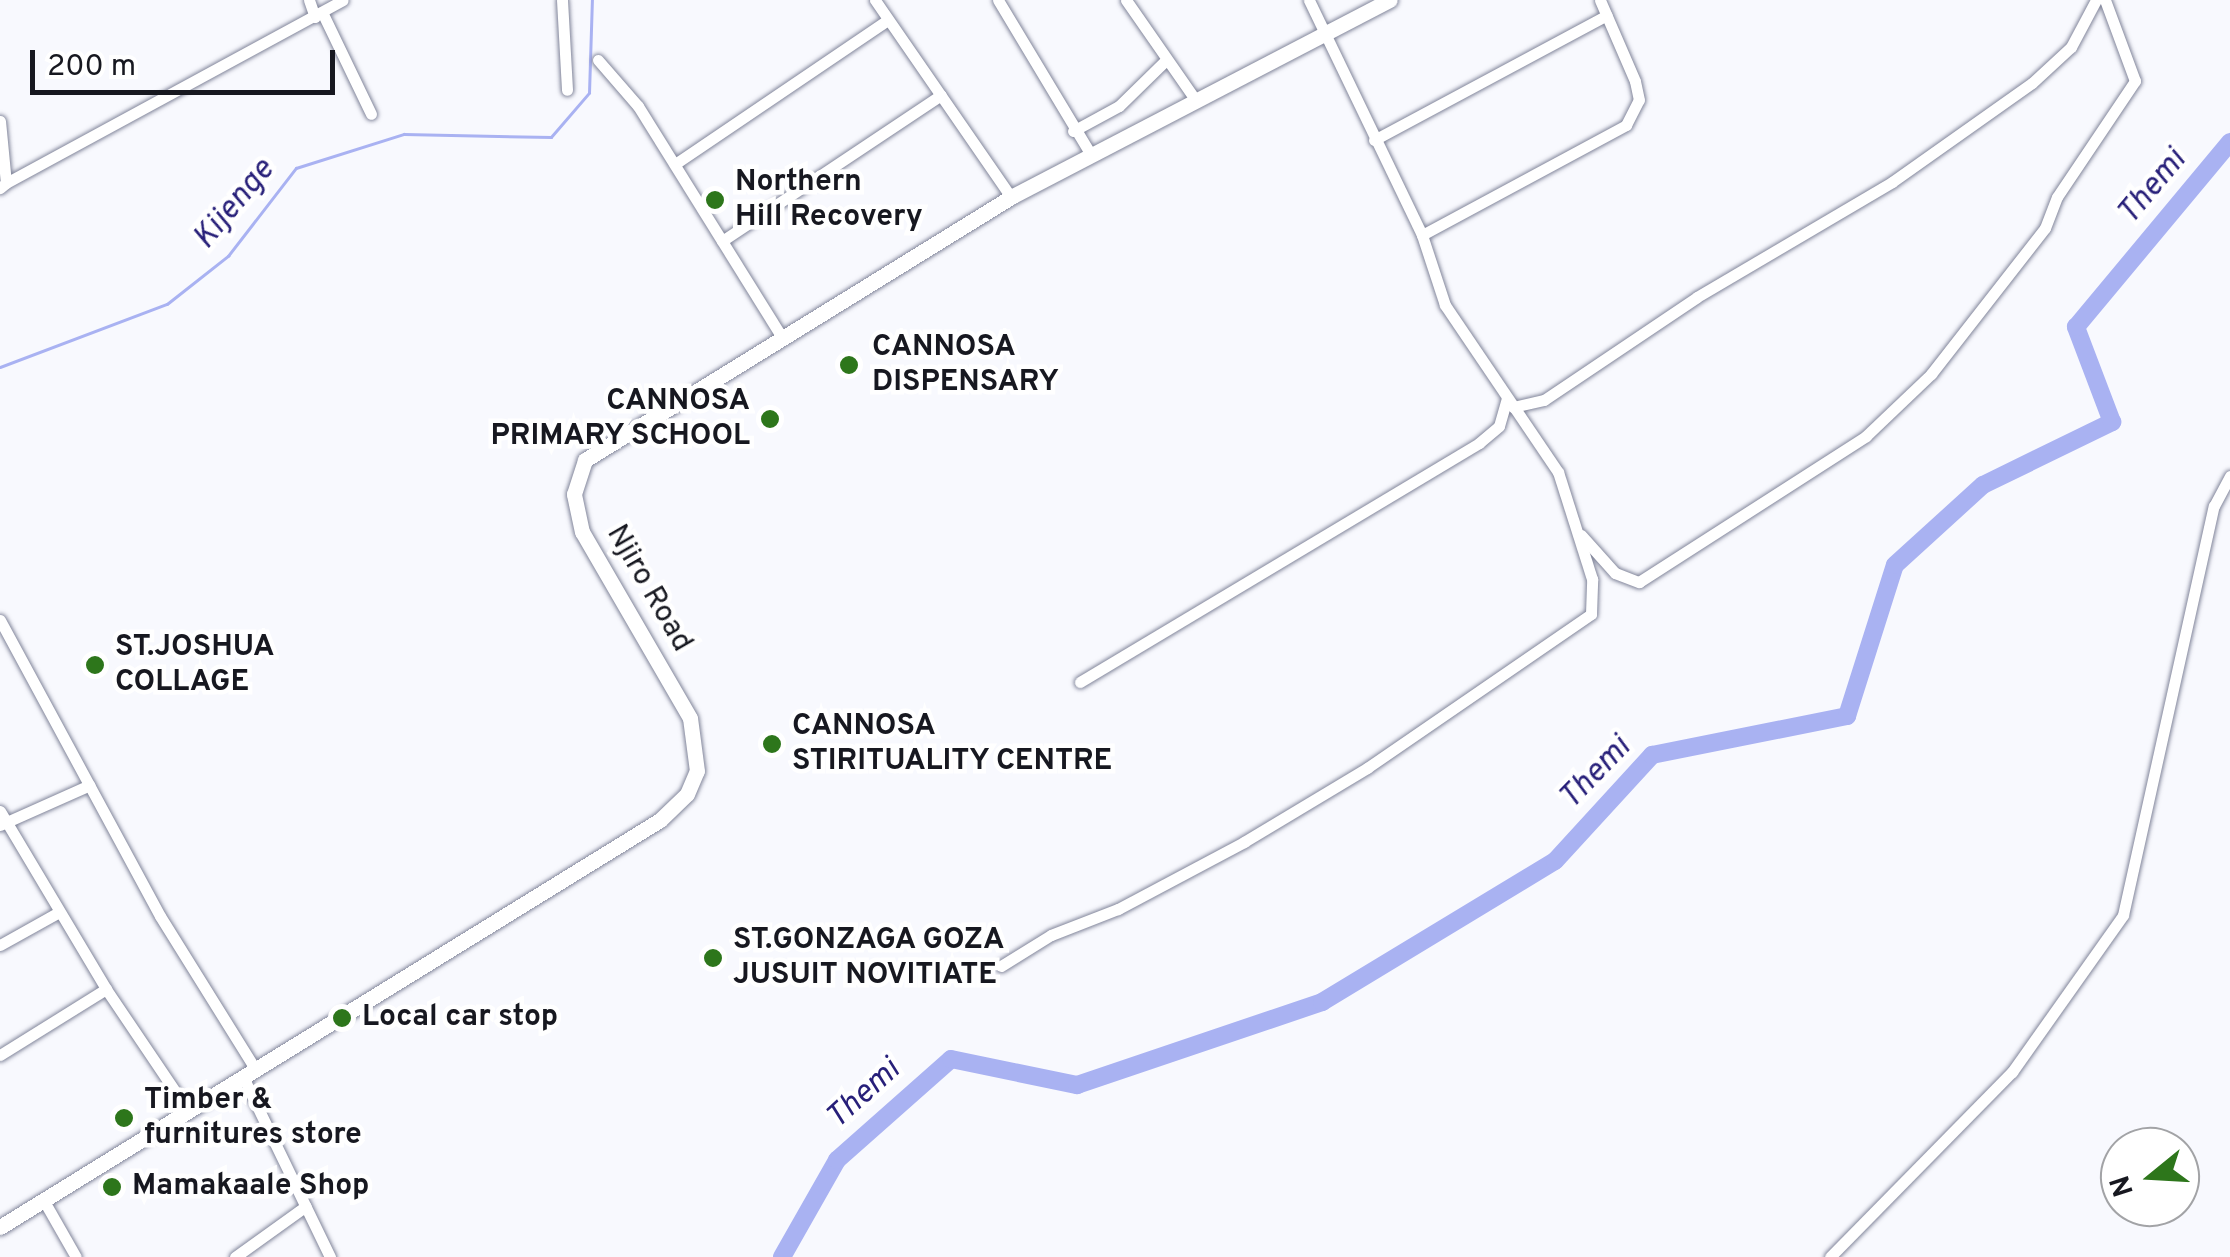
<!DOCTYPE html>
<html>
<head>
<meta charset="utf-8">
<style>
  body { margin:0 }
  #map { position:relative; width:2230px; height:1257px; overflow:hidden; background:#f8f9fe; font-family:Overpass,sans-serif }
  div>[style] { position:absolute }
  .stream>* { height:2.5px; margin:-1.25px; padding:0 1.25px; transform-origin:1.25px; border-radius:1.25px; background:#a9b2f2 }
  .river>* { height:18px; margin:-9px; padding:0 9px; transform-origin:9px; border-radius:9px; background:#a9b2f2 }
  .roads { filter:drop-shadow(0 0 2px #81859a) drop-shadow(0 0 2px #81859a) }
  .street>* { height:11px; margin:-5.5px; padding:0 5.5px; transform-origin:5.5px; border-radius:5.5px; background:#fff }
  .secondary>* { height:15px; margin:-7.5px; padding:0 7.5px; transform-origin:7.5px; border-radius:7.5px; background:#fff }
  .dots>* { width:28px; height:28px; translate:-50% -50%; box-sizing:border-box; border:5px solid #fff; border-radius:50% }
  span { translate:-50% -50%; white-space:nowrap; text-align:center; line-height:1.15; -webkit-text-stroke:9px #fff; paint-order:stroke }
  .poi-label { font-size:30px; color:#171820; font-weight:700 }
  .left { translate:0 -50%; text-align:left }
  .right { translate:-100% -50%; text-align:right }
  .street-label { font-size:30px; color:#171820 }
  .water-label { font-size:32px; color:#271f79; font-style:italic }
  .north { position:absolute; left:2100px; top:1127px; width:100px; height:100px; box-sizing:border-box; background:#fff; border:2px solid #a2a3a6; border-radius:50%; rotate:252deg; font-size:28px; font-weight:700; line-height:40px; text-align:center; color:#171820 }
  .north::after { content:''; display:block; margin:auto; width:35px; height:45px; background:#2d761b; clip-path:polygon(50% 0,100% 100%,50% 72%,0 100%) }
  .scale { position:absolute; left:30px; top:50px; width:305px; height:45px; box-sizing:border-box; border:5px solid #171820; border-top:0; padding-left:12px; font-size:30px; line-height:35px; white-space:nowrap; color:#171820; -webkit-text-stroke:8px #fff; paint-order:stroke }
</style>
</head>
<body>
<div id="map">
  <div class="stream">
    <i style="left:0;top:367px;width:178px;rotate:-20.7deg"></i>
    <i style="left:167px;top:304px;width:78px;rotate:-38.2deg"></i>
    <i style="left:228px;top:256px;width:111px;rotate:-52.3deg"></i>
    <i style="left:296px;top:168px;width:113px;rotate:-17.5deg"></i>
    <i style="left:404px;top:134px;width:147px;rotate:1.2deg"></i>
    <i style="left:551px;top:137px;width:58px;rotate:-49.2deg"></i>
    <i style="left:589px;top:93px;width:93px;rotate:-88.2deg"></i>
  </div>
  <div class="river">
    <i style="left:782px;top:1257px;width:112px;rotate:-60.4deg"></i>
    <i style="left:837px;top:1160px;width:152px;rotate:-41.5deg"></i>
    <i style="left:951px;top:1059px;width:129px;rotate:11.7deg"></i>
    <i style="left:1077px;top:1085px;width:259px;rotate:-18.7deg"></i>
    <i style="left:1322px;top:1002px;width:272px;rotate:-31.2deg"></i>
    <i style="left:1555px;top:861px;width:144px;rotate:-47.5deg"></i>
    <i style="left:1652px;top:755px;width:199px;rotate:-11.3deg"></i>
    <i style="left:1847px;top:716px;width:158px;rotate:-72.4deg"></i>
    <i style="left:1895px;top:565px;width:119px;rotate:-42.3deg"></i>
    <i style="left:1983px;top:485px;width:144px;rotate:-26deg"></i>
    <i style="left:2112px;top:422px;width:102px;rotate:-110.8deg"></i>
    <i style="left:2076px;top:327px;width:241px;rotate:-50.2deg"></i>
  </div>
  <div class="roads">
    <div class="street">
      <i style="left:309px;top:0;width:18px;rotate:71deg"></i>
      <i style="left:562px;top:0;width:90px;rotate:86.8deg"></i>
      <i style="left:875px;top:0;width:239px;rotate:55.4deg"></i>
      <i style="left:998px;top:0;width:179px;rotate:59deg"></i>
      <i style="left:1126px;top:0;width:119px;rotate:55.2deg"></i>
      <i style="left:322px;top:12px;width:113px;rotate:64.3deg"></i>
      <i style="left:598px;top:60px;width:61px;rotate:49deg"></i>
      <i style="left:638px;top:106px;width:271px;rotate:58.1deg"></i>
      <i style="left:0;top:121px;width:62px;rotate:84.5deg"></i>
      <i style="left:6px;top:183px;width:8px;rotate:140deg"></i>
      <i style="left:1073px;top:131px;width:52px;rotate:-28.5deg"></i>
      <i style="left:1119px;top:106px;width:64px;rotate:-44.4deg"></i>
      <i style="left:1374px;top:140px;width:264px;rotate:-28.2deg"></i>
      <i style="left:675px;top:164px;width:257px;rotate:-34.1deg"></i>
      <i style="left:6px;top:183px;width:383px;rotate:-28.5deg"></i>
      <i style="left:1422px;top:235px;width:232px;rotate:-28.3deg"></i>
      <i style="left:1626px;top:125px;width:28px;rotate:-63deg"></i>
      <i style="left:1639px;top:100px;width:19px;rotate:-102deg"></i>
      <i style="left:1635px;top:81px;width:88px;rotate:-113.4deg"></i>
      <i style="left:722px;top:241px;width:263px;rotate:-33.7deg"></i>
      <i style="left:1513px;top:407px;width:32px;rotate:-13deg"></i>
      <i style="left:1544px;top:400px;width:184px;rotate:-33.9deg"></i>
      <i style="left:1697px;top:297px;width:226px;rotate:-30.5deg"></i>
      <i style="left:1892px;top:182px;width:171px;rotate:-35.3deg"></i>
      <i style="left:2032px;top:83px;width:53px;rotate:-42.7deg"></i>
      <i style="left:2071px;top:47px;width:53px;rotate:-62deg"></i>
      <i style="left:1581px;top:535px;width:51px;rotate:48.2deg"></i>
      <i style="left:1615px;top:573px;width:26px;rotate:21deg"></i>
      <i style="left:1639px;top:582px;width:270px;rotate:-32.7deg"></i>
      <i style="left:1866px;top:436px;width:90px;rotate:-43.6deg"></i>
      <i style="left:1931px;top:374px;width:185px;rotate:-52deg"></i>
      <i style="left:2045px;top:228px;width:33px;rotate:-69deg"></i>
      <i style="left:2057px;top:197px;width:140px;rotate:-56.1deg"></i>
      <i style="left:2135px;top:81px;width:86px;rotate:-110.3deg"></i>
      <i style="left:0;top:620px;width:336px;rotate:61.6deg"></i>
      <i style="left:160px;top:916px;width:181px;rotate:58.1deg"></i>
      <i style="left:1080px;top:682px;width:465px;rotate:-30.9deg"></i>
      <i style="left:1479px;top:443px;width:26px;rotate:-40deg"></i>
      <i style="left:1499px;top:426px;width:29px;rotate:-74deg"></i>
      <i style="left:0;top:811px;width:207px;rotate:59.2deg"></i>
      <i style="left:106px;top:989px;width:148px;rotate:56deg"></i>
      <i style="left:0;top:825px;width:98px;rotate:-24deg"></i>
      <i style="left:0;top:945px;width:68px;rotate:-29.2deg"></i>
      <i style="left:1001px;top:966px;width:59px;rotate:-31.8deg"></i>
      <i style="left:1051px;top:935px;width:72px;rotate:-21.2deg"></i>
      <i style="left:1118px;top:909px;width:143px;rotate:-28deg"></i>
      <i style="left:1244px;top:842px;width:144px;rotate:-31deg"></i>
      <i style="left:1367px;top:768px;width:272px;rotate:-34.5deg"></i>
      <i style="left:1591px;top:614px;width:35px;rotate:-88deg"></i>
      <i style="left:1592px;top:579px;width:112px;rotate:-107.6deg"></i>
      <i style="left:1558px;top:472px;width:202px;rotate:-124.1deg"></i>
      <i style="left:1445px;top:305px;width:74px;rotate:-108.2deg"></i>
      <i style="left:1422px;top:235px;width:261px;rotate:-115.7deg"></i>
      <i style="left:0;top:1055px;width:125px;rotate:-31.9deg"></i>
      <i style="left:244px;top:1079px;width:198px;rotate:64.2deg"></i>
      <i style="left:44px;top:1201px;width:64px;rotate:60.3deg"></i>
      <i style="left:235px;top:1257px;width:87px;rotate:-35.7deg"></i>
      <i style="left:1830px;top:1257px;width:260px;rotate:-45.5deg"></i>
      <i style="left:2012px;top:1072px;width:192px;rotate:-54.7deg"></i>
      <i style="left:2123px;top:915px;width:419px;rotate:-77.5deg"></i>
      <i style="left:2214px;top:506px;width:34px;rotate:-62deg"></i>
    </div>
    <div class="secondary">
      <i style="left:0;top:1227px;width:775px;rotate:-31.66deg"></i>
      <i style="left:660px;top:820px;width:37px;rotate:-44deg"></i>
      <i style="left:687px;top:794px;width:25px;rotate:-67deg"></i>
      <i style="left:697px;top:771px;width:53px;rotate:-97.5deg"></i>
      <i style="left:690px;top:718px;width:215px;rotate:-120.1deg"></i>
      <i style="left:582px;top:532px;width:39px;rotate:-102deg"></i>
      <i style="left:574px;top:494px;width:36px;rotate:-72deg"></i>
      <i style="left:585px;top:460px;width:501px;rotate:-31.69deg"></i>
      <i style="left:1011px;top:197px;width:427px;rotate:-27.5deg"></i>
    </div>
  </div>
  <div class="dots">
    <i style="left:715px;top:200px;background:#2d761b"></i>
    <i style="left:849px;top:365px;background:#2d761b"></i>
    <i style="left:770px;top:419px;background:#2d761b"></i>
    <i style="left:95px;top:665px;background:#2d761b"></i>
    <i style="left:772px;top:744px;background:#2d761b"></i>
    <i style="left:713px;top:958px;background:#2d761b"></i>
    <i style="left:342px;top:1018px;background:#2d761b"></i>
    <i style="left:124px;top:1118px;background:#2d761b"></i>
    <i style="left:112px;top:1187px;background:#2d761b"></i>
  </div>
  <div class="poi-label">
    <span class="left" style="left:735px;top:200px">Northern<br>Hill Recovery</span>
    <span class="left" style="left:872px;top:365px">CANNOSA<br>DISPENSARY</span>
    <span class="right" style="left:750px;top:419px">CANNOSA<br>PRIMARY SCHOOL</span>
    <span class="left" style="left:115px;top:665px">ST.JOSHUA<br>COLLAGE</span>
    <span class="left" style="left:792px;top:744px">CANNOSA<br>STIRITUALITY CENTRE</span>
    <span class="left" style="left:733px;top:958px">ST.GONZAGA GOZA<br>JUSUIT NOVITIATE</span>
    <span class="left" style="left:362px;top:1018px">Local car stop</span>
    <span class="left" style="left:144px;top:1118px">Timber &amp;<br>furnitures store</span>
    <span class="left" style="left:132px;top:1187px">Mamakaale Shop</span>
  </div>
  <div class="street-label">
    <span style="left:648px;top:589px;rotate:60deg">Njiro Road</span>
  </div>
  <div class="water-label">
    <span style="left:2153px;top:188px;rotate:-50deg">Themi</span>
    <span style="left:235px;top:205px;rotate:-50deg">Kijenge</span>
    <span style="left:1596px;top:774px;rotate:-46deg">Themi</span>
    <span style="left:864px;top:1095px;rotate:-42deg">Themi</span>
  </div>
  <div class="north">N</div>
  <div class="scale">200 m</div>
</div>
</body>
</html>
